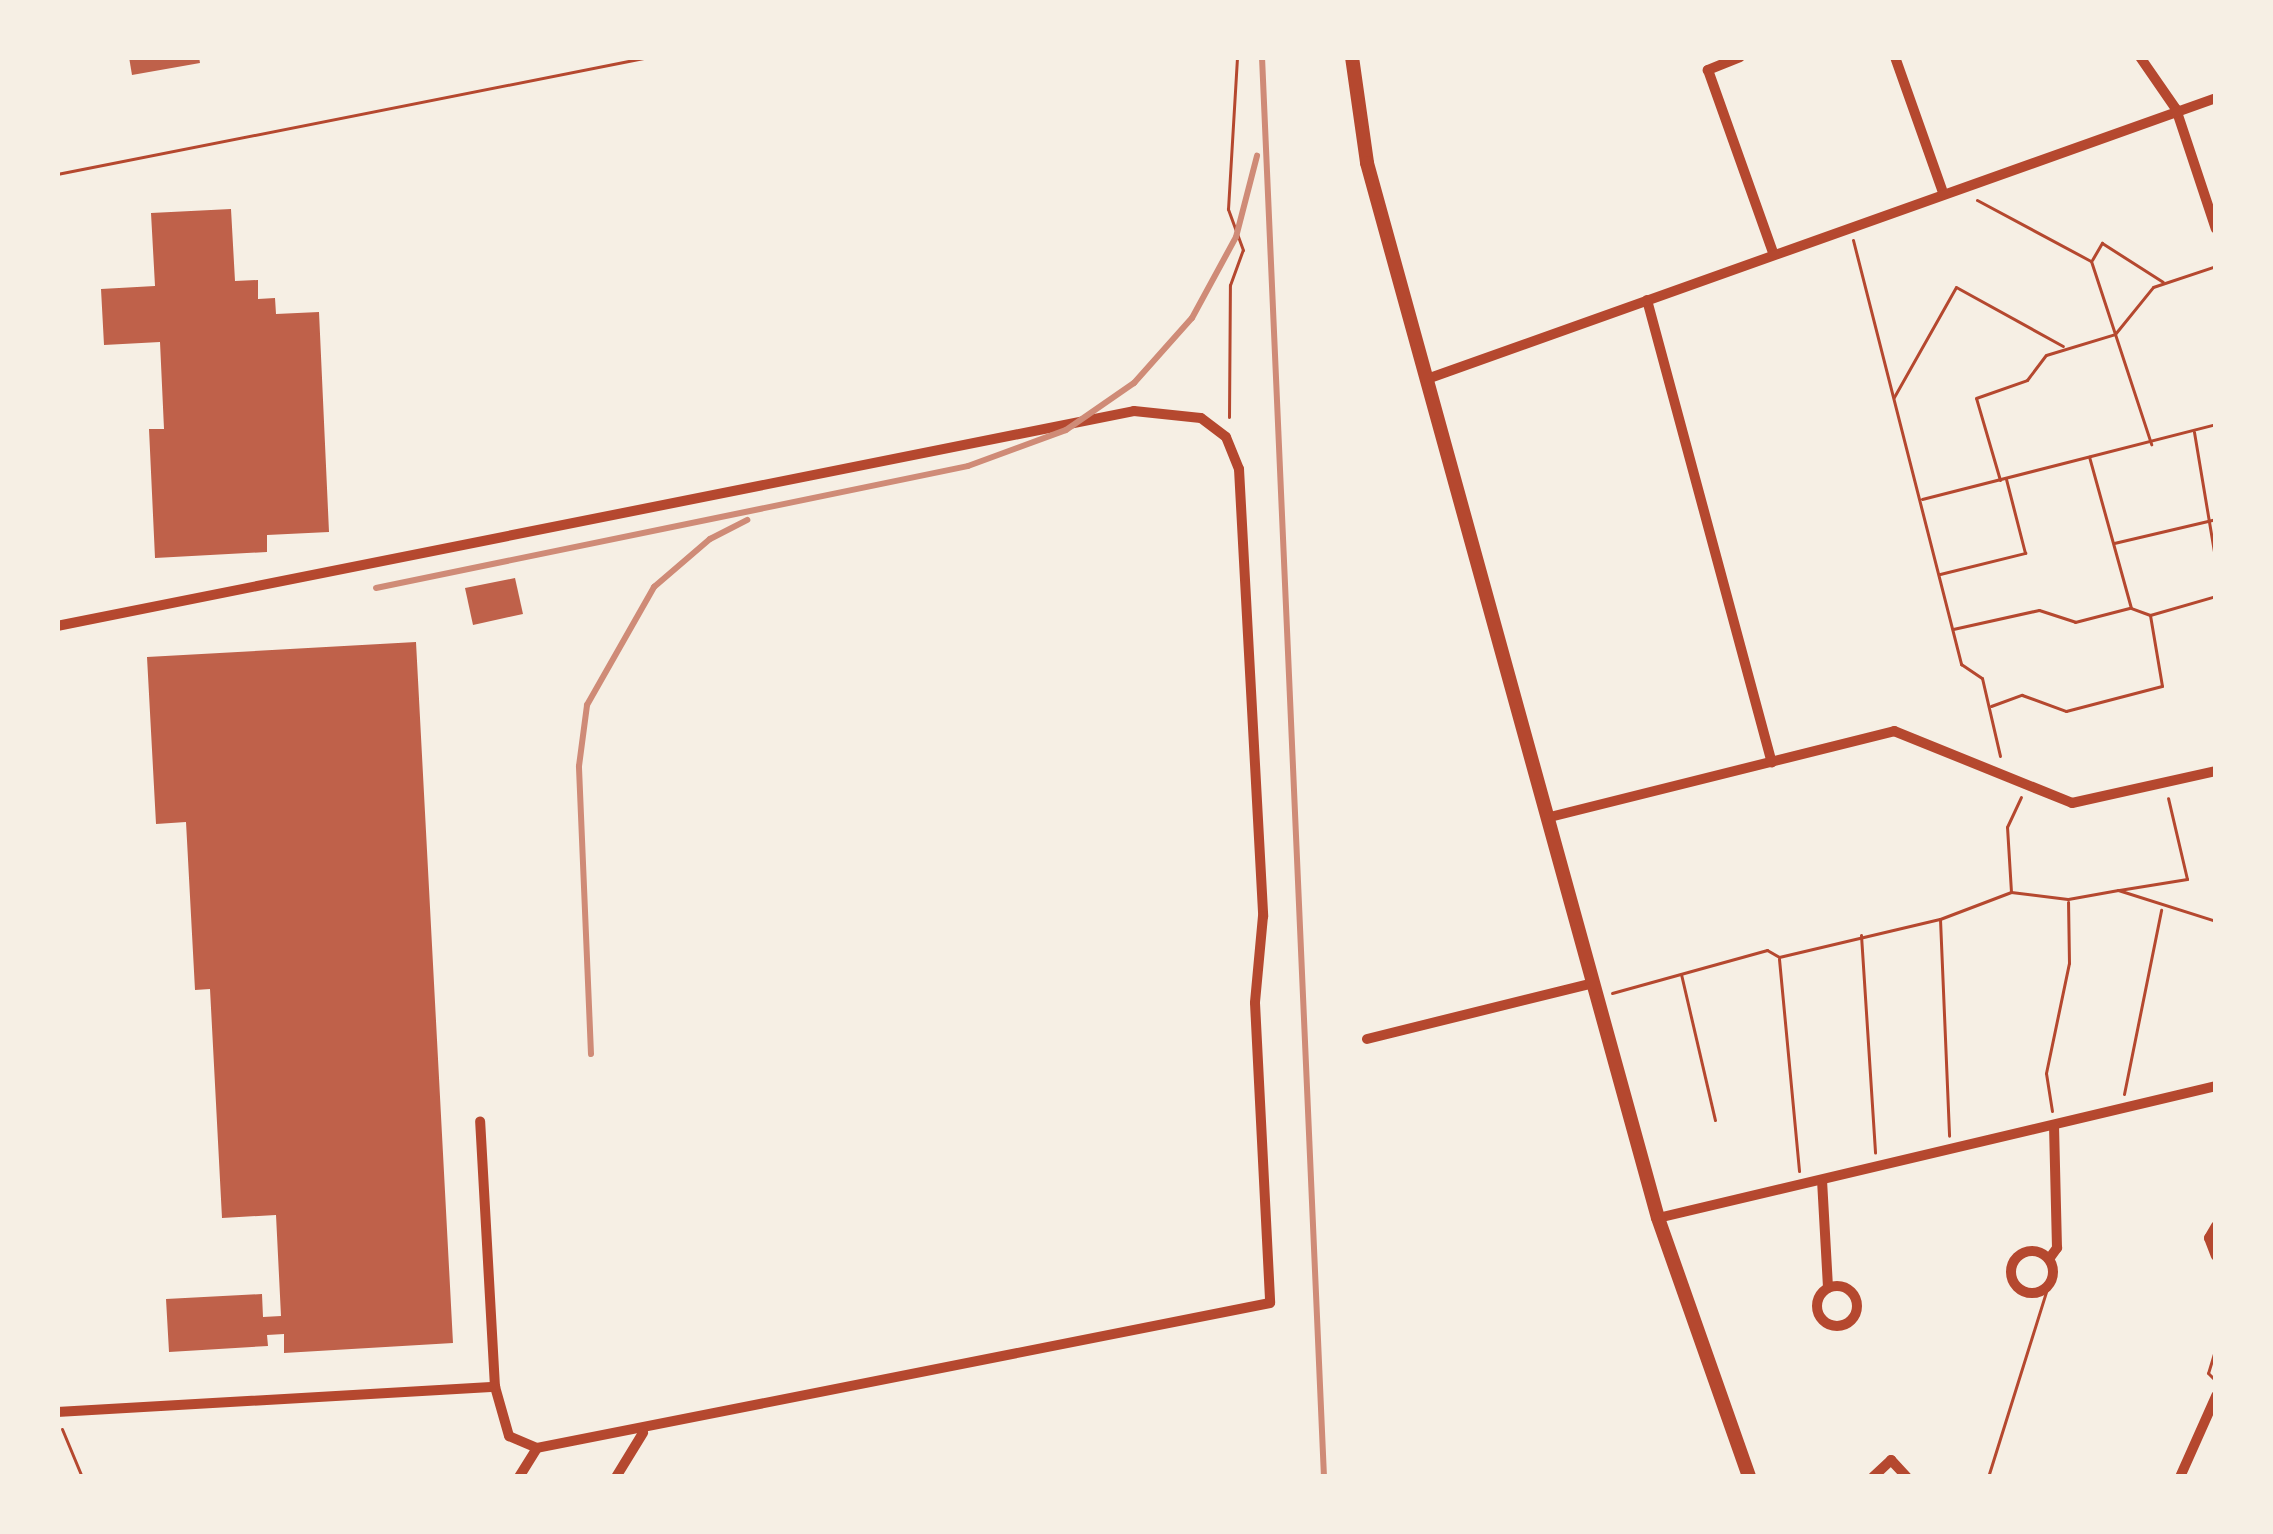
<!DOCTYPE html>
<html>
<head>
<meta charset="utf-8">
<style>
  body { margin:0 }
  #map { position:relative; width:2273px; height:1534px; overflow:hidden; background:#f6efe4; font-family:Roboto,sans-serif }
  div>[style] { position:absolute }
  .building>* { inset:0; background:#bf614a }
  .path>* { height:3px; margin:-1.5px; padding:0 1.5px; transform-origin:1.5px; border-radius:1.5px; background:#b5482f }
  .minor>* { height:10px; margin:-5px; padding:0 5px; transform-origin:5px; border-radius:5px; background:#b5482f }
  .minor>.ring { margin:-5px; padding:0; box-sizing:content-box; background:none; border:10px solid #b5482f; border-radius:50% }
  .tertiary>* { height:14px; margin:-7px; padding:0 7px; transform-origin:7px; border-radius:7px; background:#b5482f }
  .rail>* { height:6px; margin:-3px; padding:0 3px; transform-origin:3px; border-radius:3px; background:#cf8b77 }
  span { translate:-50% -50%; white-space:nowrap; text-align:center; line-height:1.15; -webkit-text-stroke:10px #f6efe4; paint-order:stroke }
  .frame { position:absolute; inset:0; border:60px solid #f6efe4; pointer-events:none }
</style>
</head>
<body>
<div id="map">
  <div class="building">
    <i style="clip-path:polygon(129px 57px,199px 57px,200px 63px,132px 75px)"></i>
    <i style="clip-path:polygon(231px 209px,235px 281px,258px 280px,258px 299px,275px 298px,276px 314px,319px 312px,329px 532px,267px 535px,267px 552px,155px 558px,149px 429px,164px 429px,160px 342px,104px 345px,101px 289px,155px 286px,151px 213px)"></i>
    <i style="clip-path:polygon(515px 578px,523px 614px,473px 625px,465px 588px)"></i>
    <i style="clip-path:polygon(416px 642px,453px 1343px,284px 1353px,284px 1334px,267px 1335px,268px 1346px,169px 1352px,166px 1299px,262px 1294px,263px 1317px,281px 1316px,276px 1215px,222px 1218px,210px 989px,195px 990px,186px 822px,156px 824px,147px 657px)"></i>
  </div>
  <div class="path">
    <i style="left:57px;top:174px;width:603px;rotate:-11.18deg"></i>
    <i style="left:1977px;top:200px;width:129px;rotate:28.2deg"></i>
    <i style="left:2091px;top:261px;width:193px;rotate:71.8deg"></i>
    <i style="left:1853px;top:240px;width:438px;rotate:75.7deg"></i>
    <i style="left:1961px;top:664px;width:25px;rotate:34deg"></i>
    <i style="left:1982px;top:678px;width:80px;rotate:77deg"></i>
    <i style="left:2092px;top:260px;width:20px;rotate:-60deg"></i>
    <i style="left:2102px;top:243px;width:72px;rotate:32.6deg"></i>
    <i style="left:1894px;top:397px;width:126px;rotate:-60.6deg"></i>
    <i style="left:1956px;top:287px;width:122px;rotate:28.9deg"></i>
    <i style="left:1229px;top:417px;width:132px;rotate:-89.6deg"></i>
    <i style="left:1230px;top:285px;width:37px;rotate:-70deg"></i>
    <i style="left:1243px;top:250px;width:44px;rotate:-110.1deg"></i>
    <i style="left:1228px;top:209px;width:152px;rotate:-86.6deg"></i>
    <i style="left:2194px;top:432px;width:133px;rotate:80.5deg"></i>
    <i style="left:2000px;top:480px;width:85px;rotate:-106.3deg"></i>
    <i style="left:1976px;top:398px;width:54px;rotate:-19.4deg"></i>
    <i style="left:2027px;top:380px;width:31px;rotate:-53deg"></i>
    <i style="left:2046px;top:355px;width:72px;rotate:-16.9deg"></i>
    <i style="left:2115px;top:334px;width:60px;rotate:-51deg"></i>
    <i style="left:2153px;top:287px;width:66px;rotate:-18.4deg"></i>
    <i style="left:1922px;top:499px;width:303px;rotate:-14.3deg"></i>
    <i style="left:2114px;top:543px;width:105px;rotate:-13.2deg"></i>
    <i style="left:1940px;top:574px;width:88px;rotate:-13.9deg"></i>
    <i style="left:2025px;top:553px;width:76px;rotate:-104.4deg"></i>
    <i style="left:2150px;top:615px;width:69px;rotate:-16.1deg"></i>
    <i style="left:1953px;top:629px;width:88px;rotate:-12.5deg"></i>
    <i style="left:2039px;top:610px;width:38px;rotate:18deg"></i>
    <i style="left:2075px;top:622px;width:56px;rotate:-14.5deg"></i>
    <i style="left:1991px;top:706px;width:33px;rotate:-20deg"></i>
    <i style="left:2022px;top:695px;width:47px;rotate:20deg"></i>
    <i style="left:2066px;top:711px;width:99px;rotate:-14.6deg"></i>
    <i style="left:2162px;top:686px;width:72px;rotate:-99.6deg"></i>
    <i style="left:2150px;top:615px;width:20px;rotate:-160deg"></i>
    <i style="left:2131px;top:608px;width:157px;rotate:-105.5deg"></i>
    <i style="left:2119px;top:890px;width:69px;rotate:-9.2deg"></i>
    <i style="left:2187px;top:879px;width:83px;rotate:-103.2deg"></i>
    <i style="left:2011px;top:892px;width:65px;rotate:-93.5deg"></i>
    <i style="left:2007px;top:827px;width:33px;rotate:-65deg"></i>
    <i style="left:1940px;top:919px;width:217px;rotate:87.6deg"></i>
    <i style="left:1861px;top:935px;width:218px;rotate:86.3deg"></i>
    <i style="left:1779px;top:959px;width:213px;rotate:84.6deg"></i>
    <i style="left:1681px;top:974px;width:150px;rotate:76.9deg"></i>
    <i style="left:1612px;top:993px;width:161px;rotate:-15.5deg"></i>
    <i style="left:1767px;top:950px;width:14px;rotate:30deg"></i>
    <i style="left:1779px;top:957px;width:165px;rotate:-13.3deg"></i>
    <i style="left:1940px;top:919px;width:76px;rotate:-20.8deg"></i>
    <i style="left:2011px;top:892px;width:57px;rotate:7deg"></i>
    <i style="left:2068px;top:899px;width:51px;rotate:-10.2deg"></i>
    <i style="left:2118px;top:890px;width:103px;rotate:17.6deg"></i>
    <i style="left:2214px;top:1068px;width:11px;rotate:-80deg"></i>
    <i style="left:2124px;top:1094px;width:188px;rotate:-78.6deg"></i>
    <i style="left:2052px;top:1111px;width:38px;rotate:-99deg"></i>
    <i style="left:2046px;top:1073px;width:112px;rotate:-78.2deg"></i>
    <i style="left:2069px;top:963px;width:61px;rotate:-90.9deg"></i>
    <i style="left:2216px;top:1347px;width:27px;rotate:107deg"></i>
    <i style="left:2208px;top:1373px;width:11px;rotate:45deg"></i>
    <i style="left:62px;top:1429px;width:52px;rotate:67.4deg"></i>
    <i style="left:1988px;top:1477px;width:200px;rotate:-72.6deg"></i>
  </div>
  <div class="minor">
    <i style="left:1740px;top:57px;width:35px;rotate:158deg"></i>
    <i style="left:1708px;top:70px;width:194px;rotate:70.4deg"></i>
    <i style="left:1895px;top:57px;width:141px;rotate:70.5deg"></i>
    <i style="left:2140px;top:57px;width:63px;rotate:55.3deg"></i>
    <i style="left:2176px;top:109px;width:126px;rotate:71.6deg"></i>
    <i style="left:1647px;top:300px;width:479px;rotate:74.9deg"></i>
    <i style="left:1427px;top:379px;width:838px;rotate:-19.6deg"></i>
    <i style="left:57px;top:626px;width:1098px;rotate:-11.29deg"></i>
    <i style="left:1134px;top:411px;width:67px;rotate:6deg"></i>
    <i style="left:1201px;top:418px;width:31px;rotate:37deg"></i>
    <i style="left:1226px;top:437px;width:35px;rotate:68deg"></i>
    <i style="left:1239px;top:469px;width:448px;rotate:86.9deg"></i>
    <i style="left:1263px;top:916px;width:87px;rotate:95.3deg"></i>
    <i style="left:1255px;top:1003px;width:300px;rotate:87.1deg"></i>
    <i style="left:1270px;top:1303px;width:747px;rotate:168.81deg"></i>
    <i style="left:537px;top:1448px;width:30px;rotate:-157deg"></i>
    <i style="left:509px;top:1436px;width:51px;rotate:-105.9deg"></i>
    <i style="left:495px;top:1387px;width:266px;rotate:-93.2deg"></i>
    <i style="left:1550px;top:817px;width:355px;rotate:-14deg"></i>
    <i style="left:1894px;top:731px;width:192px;rotate:22deg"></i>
    <i style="left:2072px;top:803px;width:148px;rotate:-12.5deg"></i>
    <i style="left:1367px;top:1039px;width:234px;rotate:-13.9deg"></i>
    <i style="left:1822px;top:1180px;width:108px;rotate:86.8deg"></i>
    <i style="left:1658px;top:1218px;width:573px;rotate:-13.31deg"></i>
    <i style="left:2216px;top:1226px;width:14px;rotate:120deg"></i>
    <i style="left:2209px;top:1238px;width:19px;rotate:69deg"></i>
    <i class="ring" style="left:2011px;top:1251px;width:32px;height:32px"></i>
    <i style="left:2049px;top:1259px;width:14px;rotate:-54deg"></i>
    <i style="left:2057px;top:1248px;width:123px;rotate:-91.4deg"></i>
    <i class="ring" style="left:1817px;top:1286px;width:30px;height:30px"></i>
    <i style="left:57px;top:1412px;width:439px;rotate:-3.3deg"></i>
    <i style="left:519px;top:1477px;width:34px;rotate:-58deg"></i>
    <i style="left:616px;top:1477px;width:52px;rotate:-58.5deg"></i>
    <i style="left:1873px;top:1477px;width:25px;rotate:-43deg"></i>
    <i style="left:1891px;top:1460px;width:23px;rotate:47deg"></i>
    <i style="left:2180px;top:1477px;width:89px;rotate:-66deg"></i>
  </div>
  <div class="tertiary">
    <i style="left:1352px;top:57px;width:107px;rotate:81.9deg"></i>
    <i style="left:1367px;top:163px;width:1094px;rotate:74.58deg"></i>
    <i style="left:1658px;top:1218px;width:275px;rotate:70.6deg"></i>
  </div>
  <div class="rail">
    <i style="left:1262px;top:57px;width:1421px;rotate:87.5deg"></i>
    <i style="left:376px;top:588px;width:604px;rotate:-11.64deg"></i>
    <i style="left:968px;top:466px;width:104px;rotate:-20.2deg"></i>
    <i style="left:1066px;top:430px;width:83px;rotate:-34.7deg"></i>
    <i style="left:1134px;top:383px;width:87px;rotate:-48.3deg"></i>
    <i style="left:1192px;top:318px;width:92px;rotate:-61.5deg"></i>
    <i style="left:1236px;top:237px;width:84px;rotate:-75.5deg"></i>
    <i style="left:591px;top:1054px;width:288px;rotate:-92.4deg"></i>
    <i style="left:579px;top:766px;width:62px;rotate:-82.5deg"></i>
    <i style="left:587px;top:705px;width:136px;rotate:-60.4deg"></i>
    <i style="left:654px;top:587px;width:74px;rotate:-40.6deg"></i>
    <i style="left:710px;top:539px;width:42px;rotate:-27.2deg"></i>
  </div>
  <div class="frame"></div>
</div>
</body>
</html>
